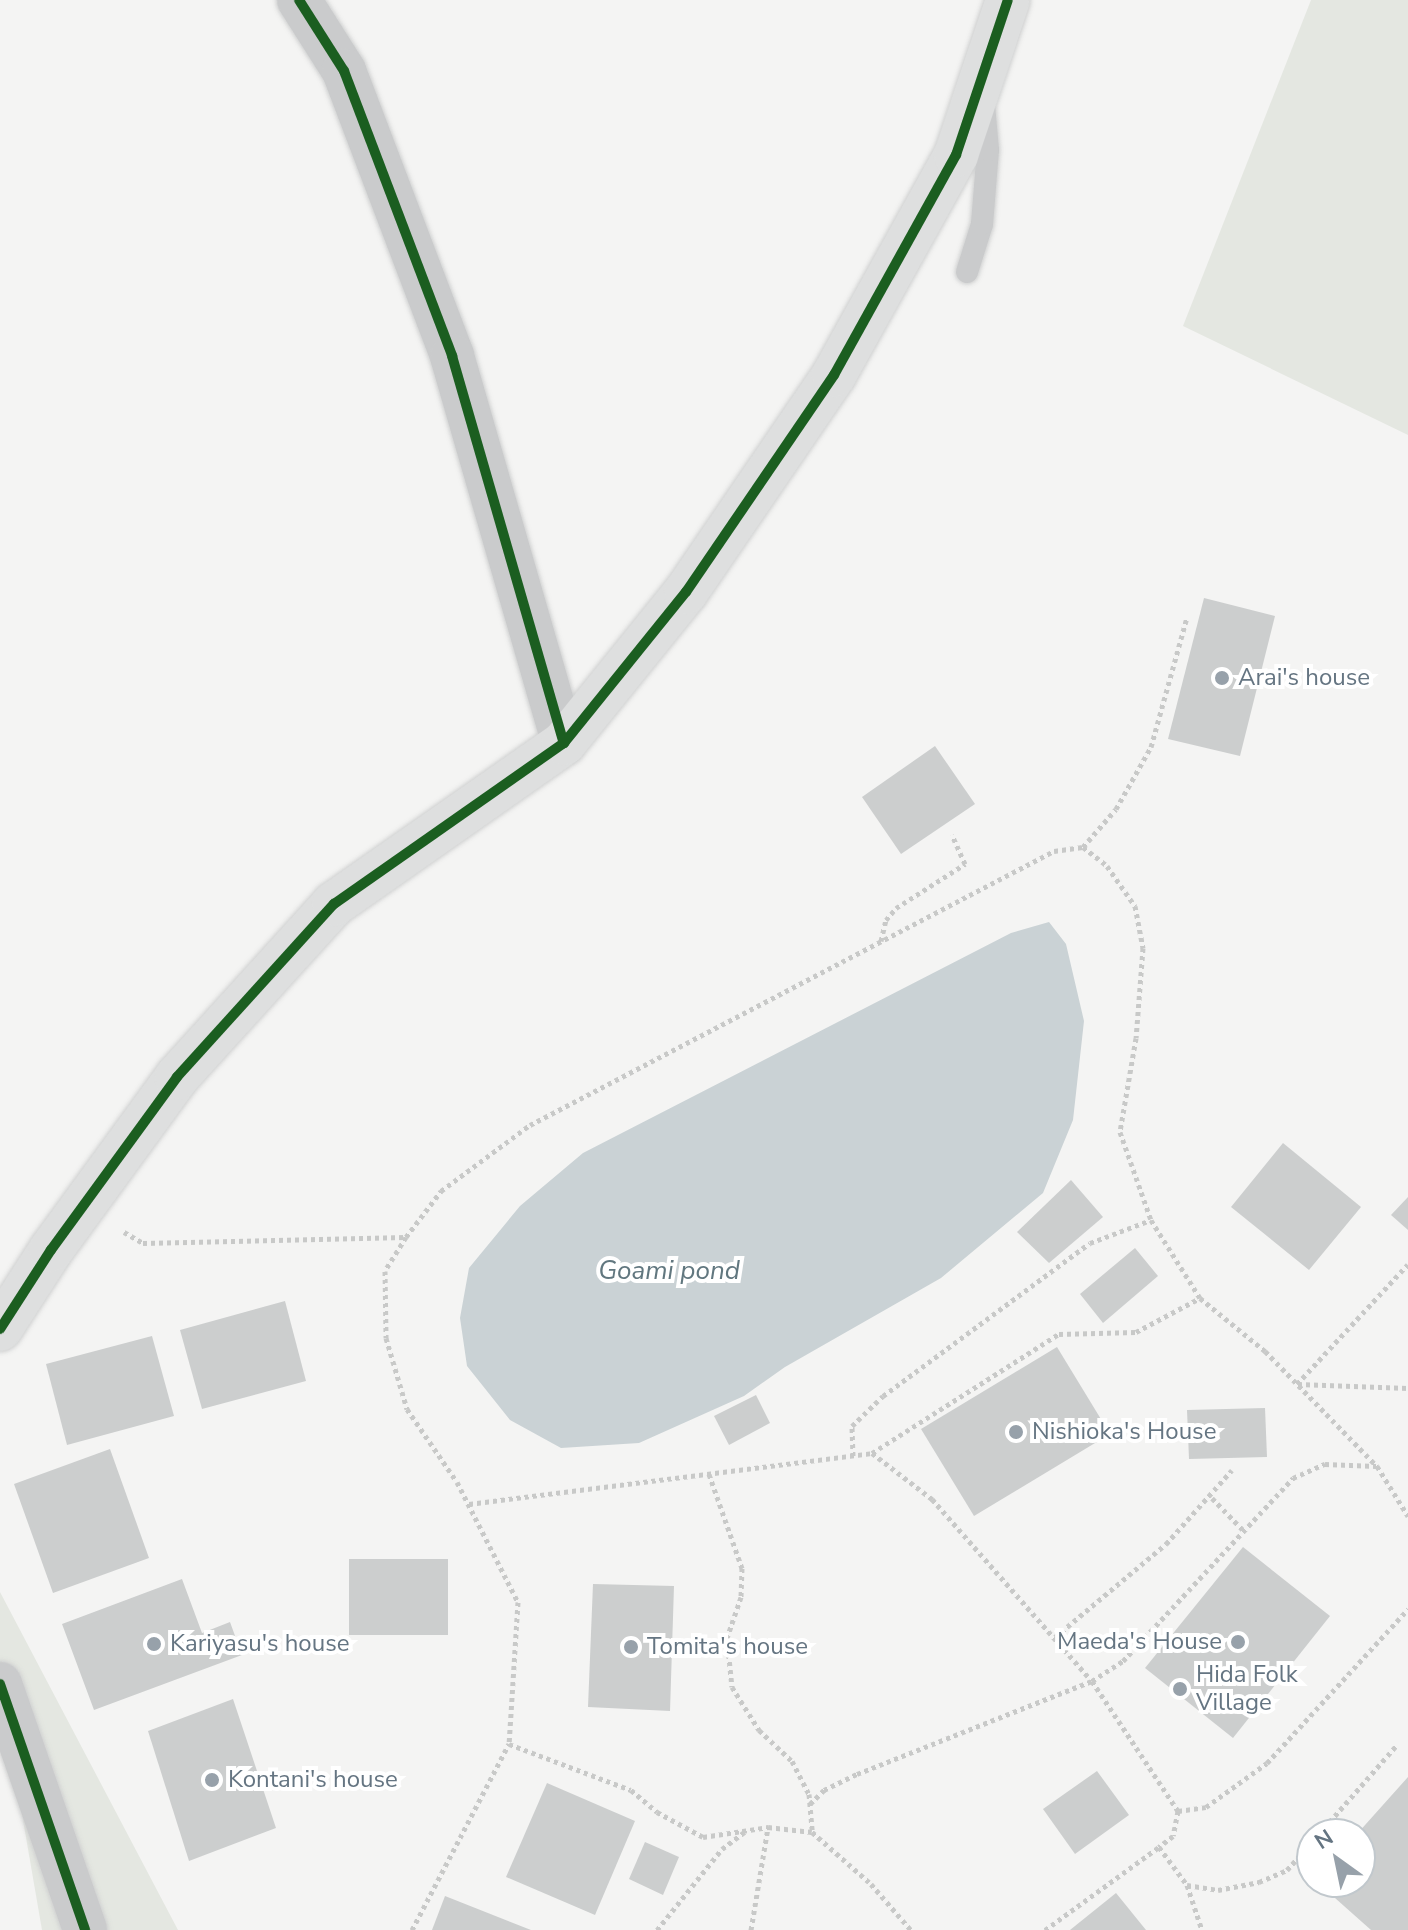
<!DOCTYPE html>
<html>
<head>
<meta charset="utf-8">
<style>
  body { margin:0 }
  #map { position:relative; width:1408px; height:1930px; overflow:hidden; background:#f4f4f3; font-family:"Nunito Sans",sans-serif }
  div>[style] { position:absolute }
  .green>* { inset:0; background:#e4e7e1 }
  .water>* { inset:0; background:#cad2d5 }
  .building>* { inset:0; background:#cccece }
  .path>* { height:5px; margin-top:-2.5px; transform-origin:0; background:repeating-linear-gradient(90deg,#c8c9c8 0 4px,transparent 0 8px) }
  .roads { filter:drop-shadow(0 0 2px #d0d1d1) drop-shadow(0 0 2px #d0d1d1) }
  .lane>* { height:22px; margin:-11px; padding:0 11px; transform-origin:11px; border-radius:11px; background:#cacbcc }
  .street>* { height:44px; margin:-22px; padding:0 22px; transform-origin:22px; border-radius:22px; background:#cacbcc }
  .secondary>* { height:44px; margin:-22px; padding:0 22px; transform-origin:22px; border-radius:22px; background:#dedfdf }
  .cycleway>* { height:10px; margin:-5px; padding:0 5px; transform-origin:5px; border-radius:5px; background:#1b5e20 }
  .dots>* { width:22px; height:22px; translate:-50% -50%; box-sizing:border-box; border:4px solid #fff; border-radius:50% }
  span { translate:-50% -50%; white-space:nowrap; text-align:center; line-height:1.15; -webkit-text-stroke:8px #fff; paint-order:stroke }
  .poi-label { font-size:24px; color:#657582 }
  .left { translate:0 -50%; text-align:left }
  .right { translate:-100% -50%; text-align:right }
  .water-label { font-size:26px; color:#61777f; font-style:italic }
  .north { position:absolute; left:1296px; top:1818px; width:80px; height:80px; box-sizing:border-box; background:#fff; border:2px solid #c1c8cd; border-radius:50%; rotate:327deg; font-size:22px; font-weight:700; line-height:32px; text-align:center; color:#657582 }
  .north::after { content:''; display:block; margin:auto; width:28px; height:36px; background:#97a1aa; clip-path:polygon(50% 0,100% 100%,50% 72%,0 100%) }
</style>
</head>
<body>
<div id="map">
  <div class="green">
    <i style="clip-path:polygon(1311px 0,1408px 0,1408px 435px,1183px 326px)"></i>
    <i style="clip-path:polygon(0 1592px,178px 1930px,42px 1930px,0 1687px)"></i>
  </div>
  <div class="water">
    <i style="clip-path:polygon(1049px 922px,1066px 944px,1084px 1021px,1073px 1120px,1043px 1193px,941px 1278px,785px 1367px,744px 1396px,639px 1443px,561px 1448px,510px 1420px,467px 1366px,460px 1318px,469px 1268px,520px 1206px,583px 1153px,1011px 933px)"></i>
  </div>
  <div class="building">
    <i style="clip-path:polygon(1204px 598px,1275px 616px,1240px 756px,1168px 739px)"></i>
    <i style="clip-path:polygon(935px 746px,975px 804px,901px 854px,862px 797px)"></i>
    <i style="clip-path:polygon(1283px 1143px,1361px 1207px,1309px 1270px,1231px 1207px)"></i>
    <i style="clip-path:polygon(1071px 1180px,1103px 1217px,1049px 1263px,1017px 1232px)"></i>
    <i style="clip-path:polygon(1408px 1197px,1408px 1230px,1391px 1215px)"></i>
    <i style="clip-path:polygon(1135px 1248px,1158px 1276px,1103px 1323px,1080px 1294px)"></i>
    <i style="clip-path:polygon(285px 1301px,306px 1381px,202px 1409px,180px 1330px)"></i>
    <i style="clip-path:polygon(152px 1336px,174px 1416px,67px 1445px,46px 1364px)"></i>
    <i style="clip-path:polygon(1057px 1347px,1110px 1434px,974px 1516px,921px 1429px)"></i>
    <i style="clip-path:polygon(756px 1395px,770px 1423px,729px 1445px,714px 1416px)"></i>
    <i style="clip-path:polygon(1265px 1408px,1267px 1457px,1189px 1459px,1187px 1410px)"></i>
    <i style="clip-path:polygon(110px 1449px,149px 1558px,53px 1593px,14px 1484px)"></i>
    <i style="clip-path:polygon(1243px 1547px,1330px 1616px,1233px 1738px,1145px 1668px)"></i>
    <i style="clip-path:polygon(349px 1559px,448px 1559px,448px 1635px,349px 1635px)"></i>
    <i style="clip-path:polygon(182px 1579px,202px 1633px,230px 1622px,242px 1655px,94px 1710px,62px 1624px)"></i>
    <i style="clip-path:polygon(593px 1584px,674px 1586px,670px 1711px,588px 1707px)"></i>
    <i style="clip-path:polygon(233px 1699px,276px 1828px,189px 1861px,148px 1731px)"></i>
    <i style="clip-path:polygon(1097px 1771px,1129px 1815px,1075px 1854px,1043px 1809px)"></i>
    <i style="clip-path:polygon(1408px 1777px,1408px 1930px,1371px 1930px,1317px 1882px,1360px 1882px,1357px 1834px)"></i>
    <i style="clip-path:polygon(547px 1783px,635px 1821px,595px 1915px,506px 1877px)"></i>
    <i style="clip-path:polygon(645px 1842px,679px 1857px,663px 1895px,629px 1879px)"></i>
    <i style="clip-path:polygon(1116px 1893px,1146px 1930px,1070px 1930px)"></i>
    <i style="clip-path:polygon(445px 1896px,531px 1930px,432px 1930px)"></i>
  </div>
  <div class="path">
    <i style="left:1083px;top:847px;width:50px;rotate:-49deg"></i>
    <i style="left:1116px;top:809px;width:71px;rotate:-60.6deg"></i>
    <i style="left:1151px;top:747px;width:135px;rotate:-74.5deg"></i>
    <i style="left:881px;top:941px;width:22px;rotate:-77deg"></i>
    <i style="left:886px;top:920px;width:16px;rotate:-50deg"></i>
    <i style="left:896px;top:908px;width:82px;rotate:-32.5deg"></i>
    <i style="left:965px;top:864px;width:32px;rotate:-114deg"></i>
    <i style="left:124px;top:1232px;width:22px;rotate:30deg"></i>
    <i style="left:143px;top:1243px;width:263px;rotate:-1.3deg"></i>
    <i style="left:406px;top:1237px;width:58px;rotate:-52.7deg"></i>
    <i style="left:441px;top:1191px;width:111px;rotate:-36.6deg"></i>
    <i style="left:530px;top:1125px;width:591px;rotate:-27.61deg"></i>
    <i style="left:1054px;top:851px;width:29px;rotate:-8deg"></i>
    <i style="left:1083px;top:847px;width:31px;rotate:38deg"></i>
    <i style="left:1107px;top:866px;width:49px;rotate:55deg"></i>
    <i style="left:1135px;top:906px;width:43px;rotate:79.2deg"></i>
    <i style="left:1143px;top:948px;width:90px;rotate:94.4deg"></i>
    <i style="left:1136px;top:1038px;width:95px;rotate:99.7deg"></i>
    <i style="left:1120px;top:1132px;width:93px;rotate:70.6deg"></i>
    <i style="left:1151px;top:1220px;width:92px;rotate:57.9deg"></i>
    <i style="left:1200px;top:1298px;width:84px;rotate:39.2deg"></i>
    <i style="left:1265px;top:1351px;width:161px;rotate:45.8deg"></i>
    <i style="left:1377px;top:1466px;width:59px;rotate:58.2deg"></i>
    <i style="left:406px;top:1237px;width:40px;rotate:122deg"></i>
    <i style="left:385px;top:1271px;width:67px;rotate:89.1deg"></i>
    <i style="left:386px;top:1338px;width:74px;rotate:73.5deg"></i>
    <i style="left:407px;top:1409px;width:88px;rotate:55.6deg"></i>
    <i style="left:457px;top:1482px;width:135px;rotate:63.1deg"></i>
    <i style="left:518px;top:1602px;width:142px;rotate:93.6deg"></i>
    <i style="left:509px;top:1744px;width:130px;rotate:20.7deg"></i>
    <i style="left:631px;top:1790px;width:34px;rotate:40deg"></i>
    <i style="left:657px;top:1812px;width:52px;rotate:28.5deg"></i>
    <i style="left:703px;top:1837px;width:66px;rotate:-8.7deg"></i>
    <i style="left:768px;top:1827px;width:44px;rotate:6.5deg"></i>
    <i style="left:812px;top:1832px;width:79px;rotate:41.4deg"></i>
    <i style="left:871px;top:1884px;width:61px;rotate:49deg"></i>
    <i style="left:1297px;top:1384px;width:163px;rotate:-47.2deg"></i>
    <i style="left:1298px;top:1384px;width:110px;rotate:2.1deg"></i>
    <i style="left:872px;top:1453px;width:222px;rotate:-32.5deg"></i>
    <i style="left:1059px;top:1334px;width:77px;rotate:-1.5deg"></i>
    <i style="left:1136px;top:1332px;width:72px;rotate:-28deg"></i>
    <i style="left:853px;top:1456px;width:30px;rotate:-92deg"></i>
    <i style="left:852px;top:1426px;width:43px;rotate:-44.1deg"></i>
    <i style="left:883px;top:1396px;width:257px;rotate:-36.5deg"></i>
    <i style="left:1090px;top:1243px;width:65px;rotate:-20.7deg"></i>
    <i style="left:709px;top:1474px;width:100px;rotate:70.7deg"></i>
    <i style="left:742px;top:1568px;width:29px;rotate:92deg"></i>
    <i style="left:741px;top:1597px;width:43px;rotate:108.9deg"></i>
    <i style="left:727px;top:1638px;width:49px;rotate:84.2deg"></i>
    <i style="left:732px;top:1687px;width:51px;rotate:57.9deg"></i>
    <i style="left:759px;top:1730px;width:45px;rotate:43.2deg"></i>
    <i style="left:792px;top:1761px;width:37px;rotate:63deg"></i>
    <i style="left:809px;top:1794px;width:38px;rotate:85deg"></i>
    <i style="left:1212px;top:1498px;width:45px;rotate:45.9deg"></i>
    <i style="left:469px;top:1504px;width:406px;rotate:-7.2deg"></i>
    <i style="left:872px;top:1453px;width:76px;rotate:37.5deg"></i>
    <i style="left:932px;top:1499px;width:242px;rotate:48.7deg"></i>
    <i style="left:1092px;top:1681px;width:156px;rotate:56.5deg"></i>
    <i style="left:1178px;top:1811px;width:25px;rotate:101deg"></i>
    <i style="left:1173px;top:1836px;width:18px;rotate:142deg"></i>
    <i style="left:1159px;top:1847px;width:47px;rotate:53.6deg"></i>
    <i style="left:1187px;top:1885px;width:31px;rotate:9deg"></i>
    <i style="left:1218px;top:1890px;width:42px;rotate:-11deg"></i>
    <i style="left:1259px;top:1882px;width:30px;rotate:-23deg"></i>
    <i style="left:1287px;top:1870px;width:38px;rotate:-48deg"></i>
    <i style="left:1055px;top:1637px;width:145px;rotate:-40deg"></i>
    <i style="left:1166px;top:1544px;width:99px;rotate:-48.3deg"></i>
    <i style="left:810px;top:1804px;width:20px;rotate:-45deg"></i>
    <i style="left:824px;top:1790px;width:37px;rotate:-26deg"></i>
    <i style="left:857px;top:1774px;width:253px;rotate:-21.6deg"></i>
    <i style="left:1092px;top:1681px;width:37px;rotate:-33deg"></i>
    <i style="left:1123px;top:1661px;width:250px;rotate:-47.1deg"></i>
    <i style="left:1293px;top:1478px;width:35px;rotate:-24deg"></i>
    <i style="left:1325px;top:1464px;width:51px;rotate:2.2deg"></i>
    <i style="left:1178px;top:1811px;width:28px;rotate:-8deg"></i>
    <i style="left:1206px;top:1807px;width:75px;rotate:-35.8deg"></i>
    <i style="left:1267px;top:1763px;width:209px;rotate:-47.5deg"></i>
    <i style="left:1319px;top:1834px;width:118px;rotate:-48.8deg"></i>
    <i style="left:1187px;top:1885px;width:47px;rotate:71.6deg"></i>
    <i style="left:412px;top:1930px;width:210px;rotate:-62.5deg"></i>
    <i style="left:657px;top:1930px;width:104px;rotate:-51.3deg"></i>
    <i style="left:722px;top:1849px;width:31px;rotate:-37deg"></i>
    <i style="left:751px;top:1930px;width:104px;rotate:-80.6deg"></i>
    <i style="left:1045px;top:1930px;width:141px;rotate:-36.1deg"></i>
  </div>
  <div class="roads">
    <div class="lane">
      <i style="left:967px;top:272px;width:50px;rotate:-72.6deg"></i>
      <i style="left:982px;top:224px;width:74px;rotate:-85.4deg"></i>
      <i style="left:988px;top:150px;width:45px;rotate:-95.1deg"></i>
    </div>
    <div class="street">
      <i style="left:299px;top:0;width:84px;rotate:57.6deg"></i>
      <i style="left:344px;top:71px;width:305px;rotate:69.2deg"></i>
      <i style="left:452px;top:356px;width:403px;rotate:73.9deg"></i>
      <i style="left:0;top:1684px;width:260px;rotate:70.9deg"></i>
    </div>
    <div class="secondary">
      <i style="left:0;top:1329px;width:94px;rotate:-57.2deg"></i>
      <i style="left:51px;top:1250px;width:214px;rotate:-53.9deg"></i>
      <i style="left:177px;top:1077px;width:234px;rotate:-47.8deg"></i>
      <i style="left:334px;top:904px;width:281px;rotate:-35deg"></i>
      <i style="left:564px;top:743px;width:194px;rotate:-51.1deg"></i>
      <i style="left:686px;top:592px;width:263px;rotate:-55.7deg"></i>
      <i style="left:834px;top:375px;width:252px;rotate:-61deg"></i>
      <i style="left:956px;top:155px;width:163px;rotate:-71.5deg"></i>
    </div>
  </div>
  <div class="cycleway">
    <i style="left:299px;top:0;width:84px;rotate:57.6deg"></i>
    <i style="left:344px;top:71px;width:305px;rotate:69.2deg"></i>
    <i style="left:452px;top:356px;width:403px;rotate:73.9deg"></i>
    <i style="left:0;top:1329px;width:94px;rotate:-57.2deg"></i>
    <i style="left:51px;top:1250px;width:214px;rotate:-53.9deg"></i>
    <i style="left:177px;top:1077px;width:234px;rotate:-47.8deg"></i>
    <i style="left:334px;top:904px;width:281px;rotate:-35deg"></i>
    <i style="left:564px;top:743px;width:194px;rotate:-51.1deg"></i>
    <i style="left:686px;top:592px;width:263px;rotate:-55.7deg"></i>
    <i style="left:834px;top:375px;width:252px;rotate:-61deg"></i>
    <i style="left:956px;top:155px;width:163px;rotate:-71.5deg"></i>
    <i style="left:0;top:1684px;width:260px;rotate:70.9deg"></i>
  </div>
  <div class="dots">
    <i style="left:1222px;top:678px;background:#97a1aa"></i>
    <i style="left:1016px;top:1432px;background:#97a1aa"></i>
    <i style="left:1238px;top:1642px;background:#97a1aa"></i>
    <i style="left:154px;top:1644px;background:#97a1aa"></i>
    <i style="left:631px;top:1647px;background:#97a1aa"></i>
    <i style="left:1180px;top:1689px;background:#97a1aa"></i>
    <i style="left:212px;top:1780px;background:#97a1aa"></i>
  </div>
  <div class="poi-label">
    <span class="left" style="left:1238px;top:678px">Arai's house</span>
    <span class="left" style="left:1032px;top:1432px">Nishioka's House</span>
    <span class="right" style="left:1222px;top:1642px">Maeda's House</span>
    <span class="left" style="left:170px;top:1644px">Kariyasu's house</span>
    <span class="left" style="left:647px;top:1647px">Tomita's house</span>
    <span class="left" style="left:1196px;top:1689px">Hida Folk<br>Village</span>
    <span class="left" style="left:228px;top:1780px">Kontani's house</span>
  </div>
  <div class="water-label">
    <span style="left:669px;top:1271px">Goami pond</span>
  </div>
  <div class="north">N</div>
</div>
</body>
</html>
